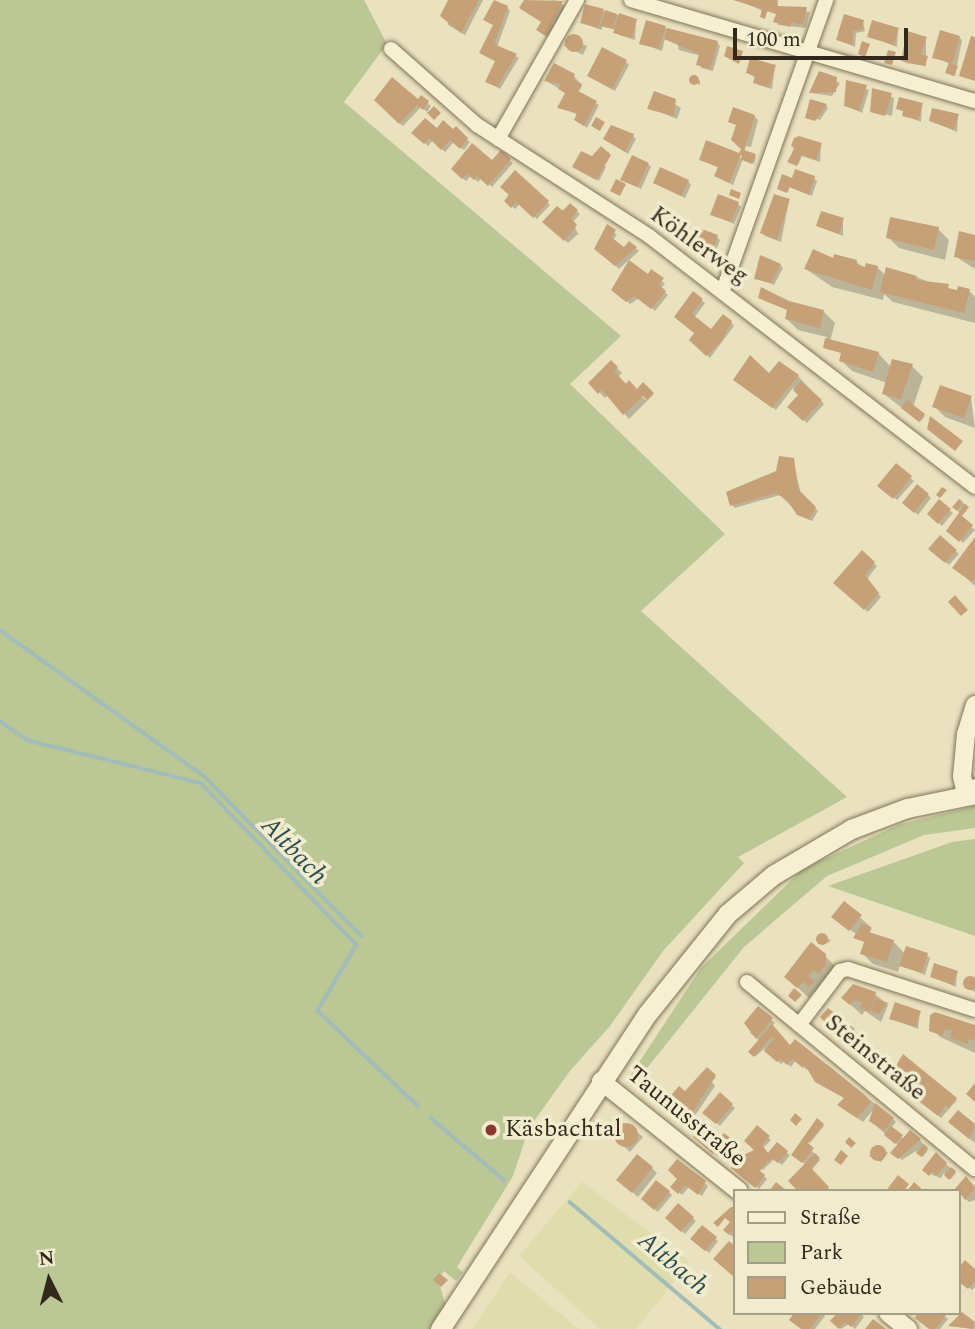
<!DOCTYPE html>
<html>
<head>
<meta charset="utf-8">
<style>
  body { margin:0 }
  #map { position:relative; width:975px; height:1329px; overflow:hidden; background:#eae2bf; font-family:Spectral,serif }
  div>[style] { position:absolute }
  .farmland>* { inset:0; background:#dfddad }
  .green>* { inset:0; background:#bbc794 }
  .shadow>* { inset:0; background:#0003 }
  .round { border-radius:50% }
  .stream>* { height:3.5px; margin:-1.75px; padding:0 1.75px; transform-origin:1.75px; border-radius:1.75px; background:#a2bcb7 }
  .building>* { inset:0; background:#c6a178 }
  .roads { filter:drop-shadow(0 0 2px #817359) drop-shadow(0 0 2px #817359) }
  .minor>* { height:14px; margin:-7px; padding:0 7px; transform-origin:7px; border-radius:7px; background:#f6efd1 }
  .tertiary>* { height:18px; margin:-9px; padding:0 9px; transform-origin:9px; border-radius:9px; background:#f6efd1 }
  .secondary>* { height:19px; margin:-9.5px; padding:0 9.5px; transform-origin:9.5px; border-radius:9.5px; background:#f6efd1 }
  .dots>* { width:19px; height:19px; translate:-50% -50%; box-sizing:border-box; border:4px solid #f2ecce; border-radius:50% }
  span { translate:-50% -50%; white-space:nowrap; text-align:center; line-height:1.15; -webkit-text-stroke:7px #f2ecce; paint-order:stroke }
  .street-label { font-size:24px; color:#32291c }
  .poi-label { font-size:24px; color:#32291c }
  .left { translate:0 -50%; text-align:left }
  .water-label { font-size:26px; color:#2d4f51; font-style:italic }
  .legend { position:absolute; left:733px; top:1189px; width:228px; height:126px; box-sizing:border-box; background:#f2ecce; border:2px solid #a59e87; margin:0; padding:9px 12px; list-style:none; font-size:21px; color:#32291c }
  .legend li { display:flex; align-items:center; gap:14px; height:35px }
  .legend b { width:35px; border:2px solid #a59e87 }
  .north { position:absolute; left:14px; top:1245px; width:70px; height:70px; -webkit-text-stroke:5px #f2ecce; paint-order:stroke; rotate:354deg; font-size:19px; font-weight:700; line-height:28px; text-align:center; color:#32291c }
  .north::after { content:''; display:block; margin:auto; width:24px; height:32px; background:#32291c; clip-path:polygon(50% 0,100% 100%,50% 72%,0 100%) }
  .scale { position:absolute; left:733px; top:28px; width:175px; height:32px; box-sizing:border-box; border:4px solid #32291c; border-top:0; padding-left:9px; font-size:21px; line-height:24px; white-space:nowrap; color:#32291c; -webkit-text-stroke:5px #f2ecce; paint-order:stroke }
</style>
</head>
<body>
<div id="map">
  <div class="farmland">
    <i style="clip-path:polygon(582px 1182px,690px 1262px,636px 1329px,600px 1329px,519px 1256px)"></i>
    <i style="clip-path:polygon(510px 1272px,579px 1329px,472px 1329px)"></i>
  </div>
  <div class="green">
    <i style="clip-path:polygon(0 0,364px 0,387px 44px,344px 102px,621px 336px,570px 384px,725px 534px,641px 611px,847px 797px,738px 857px,744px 863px,663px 951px,610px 1026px,570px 1071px,529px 1128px,513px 1176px,457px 1267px,463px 1272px,456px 1281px,444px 1271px,438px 1280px,446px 1306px,431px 1329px,0 1329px)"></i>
    <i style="clip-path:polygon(975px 806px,975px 828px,924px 835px,827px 876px,744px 947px,635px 1083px,630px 1076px,701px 968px,803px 869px,898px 825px)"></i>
    <i style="clip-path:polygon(975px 839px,975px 936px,828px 886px,952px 842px)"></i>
  </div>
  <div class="shadow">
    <i style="clip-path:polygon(450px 0,483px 0,465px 35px,448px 25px)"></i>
    <i style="clip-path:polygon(526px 0,539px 4px,555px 0,565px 6px,549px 38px,541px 33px,543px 22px,521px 8px)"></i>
    <i style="clip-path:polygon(778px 0,777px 6px,810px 12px,806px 28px,778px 25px,777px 14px,768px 11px,763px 18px,763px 11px,740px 1px)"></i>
    <i style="clip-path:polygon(507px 7px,510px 11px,497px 47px,519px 58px,500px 89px,487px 81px,497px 62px,481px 53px,495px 26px,485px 20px)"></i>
    <i style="clip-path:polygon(603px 11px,636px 20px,635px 40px,619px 35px,616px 30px,603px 26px,601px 30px,582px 22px)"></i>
    <i style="clip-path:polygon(863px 22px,865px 31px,856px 33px,855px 47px,838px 40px)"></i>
    <i style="clip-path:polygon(665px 28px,717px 42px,720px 46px,713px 71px,701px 68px,701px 56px,679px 50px,677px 43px,665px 39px,662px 51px,641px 43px)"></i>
    <i style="clip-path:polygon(898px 30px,897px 47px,869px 36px)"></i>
    <i style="clip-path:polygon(568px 36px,587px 46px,583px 55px,564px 46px)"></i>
    <i style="clip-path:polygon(959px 37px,962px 40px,955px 76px,948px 74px,950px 64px,934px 57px)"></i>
    <i style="clip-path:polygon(926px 39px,926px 66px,906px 63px,903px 60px)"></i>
    <i style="clip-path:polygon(626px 62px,629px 65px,615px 91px,592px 78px)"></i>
    <i style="clip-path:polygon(775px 67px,772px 89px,758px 85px,756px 78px,748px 73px)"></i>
    <i style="clip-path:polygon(574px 76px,582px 86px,578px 93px,599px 105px,587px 128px,576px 120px,579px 115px,560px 108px,567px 93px,546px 81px)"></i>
    <i style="clip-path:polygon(691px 76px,700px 81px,700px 85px,690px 81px)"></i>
    <i style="clip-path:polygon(835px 81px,840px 83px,832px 96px,811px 93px)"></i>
    <i style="clip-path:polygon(847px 82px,869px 90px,862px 113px,846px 105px)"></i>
    <i style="clip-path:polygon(873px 91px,894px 98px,892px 116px,872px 111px)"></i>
    <i style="clip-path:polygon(655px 93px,681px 108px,677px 119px,649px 108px)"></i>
    <i style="clip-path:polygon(421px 97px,431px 106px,427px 112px,421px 107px,403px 126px,396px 120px)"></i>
    <i style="clip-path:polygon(826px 105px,828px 108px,820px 120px,811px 117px)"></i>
    <i style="clip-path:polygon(922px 105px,921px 122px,904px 115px)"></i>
    <i style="clip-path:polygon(754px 116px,758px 120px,751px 147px,746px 146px,744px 152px,756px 157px,754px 164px,743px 159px,733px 185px,716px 176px,719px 168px,701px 159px,707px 142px,744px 159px,743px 149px,737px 146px,738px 126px,730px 121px)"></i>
    <i style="clip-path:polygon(958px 116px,957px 132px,939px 124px)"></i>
    <i style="clip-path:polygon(456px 129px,470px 142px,464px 150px,454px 142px,445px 152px,433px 140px,428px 146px,414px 133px)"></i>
    <i style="clip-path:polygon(633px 136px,636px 139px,628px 154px,609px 141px)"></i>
    <i style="clip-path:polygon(795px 140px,821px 145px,820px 162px,802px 156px,798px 165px,790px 163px)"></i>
    <i style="clip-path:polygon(598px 150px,609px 152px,607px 163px,599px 160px,606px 167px,599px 181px,575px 167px,599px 162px)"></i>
    <i style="clip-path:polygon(501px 152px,513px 163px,492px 187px,482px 178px,478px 182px,471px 176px,466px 181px,453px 169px,492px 162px)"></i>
    <i style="clip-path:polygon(648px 164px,651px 167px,641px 189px,622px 179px)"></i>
    <i style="clip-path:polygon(516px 173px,550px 205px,537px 219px,520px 204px,515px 209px,506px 201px)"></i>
    <i style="clip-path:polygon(814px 178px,817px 181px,812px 196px,790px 186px,788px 192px,780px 189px,793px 180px)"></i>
    <i style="clip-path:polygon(688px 181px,691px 185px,685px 198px,658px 185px)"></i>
    <i style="clip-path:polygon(789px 201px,781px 242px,765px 236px,762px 233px)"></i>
    <i style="clip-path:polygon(738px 204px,741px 207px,734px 224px,712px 214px)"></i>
    <i style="clip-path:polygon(570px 205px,580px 214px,573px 222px,578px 234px,568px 243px,545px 222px)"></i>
    <i style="clip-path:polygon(675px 220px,685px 226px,678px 234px,670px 227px)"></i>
    <i style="clip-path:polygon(843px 220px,843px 236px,818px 226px)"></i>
    <i style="clip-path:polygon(608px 226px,617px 235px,613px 240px,625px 249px,630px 243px,639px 251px,619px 269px,596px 249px)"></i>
    <i style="clip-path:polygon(938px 229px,949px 240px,945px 260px,899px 248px,888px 237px)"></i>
    <i style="clip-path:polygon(975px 236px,975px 269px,955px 256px)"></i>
    <i style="clip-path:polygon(717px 237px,720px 240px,714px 256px,694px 247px)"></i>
    <i style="clip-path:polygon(835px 261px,856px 261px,863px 268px,877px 267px,886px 276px,916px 277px,954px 291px,969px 291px,975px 297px,975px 323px,893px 302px,884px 294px,883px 300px,832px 287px,806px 269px)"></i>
    <i style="clip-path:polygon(780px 265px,783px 268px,774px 285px,756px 278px)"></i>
    <i style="clip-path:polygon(648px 276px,665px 283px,661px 289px,668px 295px,655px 311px,639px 298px,630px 304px,617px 293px)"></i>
    <i style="clip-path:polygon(762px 289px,790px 303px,824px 312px,835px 323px,830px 341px,878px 353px,891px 367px,912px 366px,923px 377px,913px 407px,925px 416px,920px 422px,884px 394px,887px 383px,852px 371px,841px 360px,843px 353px,825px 347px,827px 337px,798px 330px,787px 319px,789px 310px)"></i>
    <i style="clip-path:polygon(694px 294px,705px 303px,694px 318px,711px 332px,731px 322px,734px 326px,710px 358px,691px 340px,696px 333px,679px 320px)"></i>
    <i style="clip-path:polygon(611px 362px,622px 373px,618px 377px,647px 401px,639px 389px,643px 385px,653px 395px,629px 419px,608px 395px,605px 398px,590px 383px)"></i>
    <i style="clip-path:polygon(769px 376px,798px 376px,824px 404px,807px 423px,789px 407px,800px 395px,793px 388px,776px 410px,739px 383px)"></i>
    <i style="clip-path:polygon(971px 398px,975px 428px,945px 417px,934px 406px)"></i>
    <i style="clip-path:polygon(793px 460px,801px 494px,818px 511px,812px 521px,802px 517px,780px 495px,735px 508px,732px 505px)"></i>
    <i style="clip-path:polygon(897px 466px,914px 481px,897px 500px,880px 486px)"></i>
    <i style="clip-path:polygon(928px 495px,931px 498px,918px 515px,907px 506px)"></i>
    <i style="clip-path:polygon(939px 502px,953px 513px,942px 526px,929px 514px)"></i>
    <i class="round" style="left:957px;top:503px;width:10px;height:10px"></i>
    <i style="clip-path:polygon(960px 517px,975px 530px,963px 543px,949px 530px)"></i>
    <i style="clip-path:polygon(940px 538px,959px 554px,949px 565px,931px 549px)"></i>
    <i style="clip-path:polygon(975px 540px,975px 586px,955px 568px)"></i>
    <i style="clip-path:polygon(862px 553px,877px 566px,867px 579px,881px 597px,868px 612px,836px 583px)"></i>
    <i style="clip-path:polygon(845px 904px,872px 928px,869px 934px,893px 941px,905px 954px,927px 955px,930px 958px,925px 975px,900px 965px,898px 972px,873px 964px,862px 953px,866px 942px,834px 917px)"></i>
    <i style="clip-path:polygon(823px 934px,831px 941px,823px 945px,816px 940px)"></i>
    <i style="clip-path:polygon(825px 956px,836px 967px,830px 983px,825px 979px,818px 987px,824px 993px,821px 997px,814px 992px,809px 998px,786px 977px)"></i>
    <i style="clip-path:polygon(957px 972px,956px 987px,932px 976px)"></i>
    <i style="clip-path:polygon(966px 978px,975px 980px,975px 992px,964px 987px)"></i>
    <i style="clip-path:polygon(875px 994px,888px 1005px,881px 1022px,865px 1011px,862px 1015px,843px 998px)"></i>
    <i style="clip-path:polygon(758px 1009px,775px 1023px,772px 1026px,791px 1047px,828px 1065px,893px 1119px,896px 1122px,891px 1128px,904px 1139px,910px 1132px,920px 1140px,928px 1150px,923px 1157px,916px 1151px,902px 1160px,893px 1153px,899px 1146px,874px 1124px,876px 1115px,872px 1111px,863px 1122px,845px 1110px,845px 1098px,821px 1085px,810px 1066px,807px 1070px,796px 1060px,791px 1067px,784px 1061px,781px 1064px,764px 1049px,756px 1056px,751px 1052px,760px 1041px,750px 1033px)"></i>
    <i style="clip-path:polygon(920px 1012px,918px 1029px,891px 1018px)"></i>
    <i style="clip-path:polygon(936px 1014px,975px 1027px,975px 1053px,940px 1037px,929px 1026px)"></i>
    <i style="clip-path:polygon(832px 1025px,854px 1030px,857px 1033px,848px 1044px,829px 1029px)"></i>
    <i style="clip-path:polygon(903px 1056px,957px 1100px,941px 1118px,922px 1102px,929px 1089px,923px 1084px,914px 1096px,894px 1079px)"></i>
    <i style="clip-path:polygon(707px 1070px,716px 1077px,712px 1082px,715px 1086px,692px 1120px,669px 1100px,685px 1094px)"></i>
    <i style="clip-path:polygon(720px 1095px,735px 1108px,720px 1126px,705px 1112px)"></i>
    <i style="clip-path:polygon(958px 1112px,975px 1126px,975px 1149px,975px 1143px,953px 1125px)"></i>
    <i style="clip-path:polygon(818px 1121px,824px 1126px,810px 1143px,806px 1139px)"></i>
    <i style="clip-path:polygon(627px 1123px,643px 1137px,630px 1152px,614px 1138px)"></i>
    <i style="clip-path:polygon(757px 1128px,771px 1140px,763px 1148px,768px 1155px,777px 1145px,790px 1155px,782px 1165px,774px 1159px,763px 1170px,747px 1158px,757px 1151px)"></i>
    <i style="clip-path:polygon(724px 1135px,736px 1145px,727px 1156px,721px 1151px,717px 1156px,695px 1137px,719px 1141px)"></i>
    <i style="clip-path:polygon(804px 1142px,820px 1160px,811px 1171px,831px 1191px,804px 1191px,806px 1165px,794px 1155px)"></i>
    <i style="clip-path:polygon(879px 1145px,888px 1153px,881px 1162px,869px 1156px)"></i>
    <i style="clip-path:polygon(936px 1155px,956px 1173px,951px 1179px,944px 1173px,941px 1178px,927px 1173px)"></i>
    <i style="clip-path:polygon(678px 1162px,708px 1186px,702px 1196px,689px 1187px,682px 1195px,673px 1187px,680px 1179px)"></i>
    <i style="clip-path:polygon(652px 1168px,657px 1173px,638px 1197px,623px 1184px)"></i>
    <i style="clip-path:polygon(736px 1171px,764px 1176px,767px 1179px,759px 1189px)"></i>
    <i style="clip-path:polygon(966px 1178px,975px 1186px,975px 1200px,969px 1202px,959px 1193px)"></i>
    <i style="clip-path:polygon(669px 1192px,672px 1195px,658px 1212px,646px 1202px)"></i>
    <i style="clip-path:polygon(678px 1205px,696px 1221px,685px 1234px,667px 1218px)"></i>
    <i style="clip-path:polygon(732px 1210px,735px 1212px,733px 1237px,725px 1230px,732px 1222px)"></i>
    <i style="clip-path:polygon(702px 1227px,718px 1241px,709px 1253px,692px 1239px)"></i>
    <i style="clip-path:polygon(729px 1243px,735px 1248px,735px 1277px,720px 1264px)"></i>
    <i style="clip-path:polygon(975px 1271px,975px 1287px,972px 1290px,959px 1280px)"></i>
    <i style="clip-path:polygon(796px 1313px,823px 1313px,825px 1316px,815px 1329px,802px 1329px)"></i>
    <i style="clip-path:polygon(861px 1313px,864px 1317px,855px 1329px,849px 1324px,841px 1329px,832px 1321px)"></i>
    <i style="clip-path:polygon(941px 1313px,948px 1319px,940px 1329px,932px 1329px)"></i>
    <i style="clip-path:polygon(962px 1314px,975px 1325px,975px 1329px,951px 1326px)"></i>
  </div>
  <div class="stream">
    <i style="left:0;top:630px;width:252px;rotate:35.6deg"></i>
    <i style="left:205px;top:777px;width:223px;rotate:45.4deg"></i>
    <i style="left:0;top:721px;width:33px;rotate:35deg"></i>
    <i style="left:27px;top:740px;width:179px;rotate:13.9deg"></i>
    <i style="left:201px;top:783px;width:225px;rotate:46.1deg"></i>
    <i style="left:357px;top:945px;width:77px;rotate:120.6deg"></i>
    <i style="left:318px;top:1011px;width:138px;rotate:43.5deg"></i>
    <i style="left:431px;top:1118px;width:96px;rotate:40.3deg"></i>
    <i style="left:570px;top:1202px;width:197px;rotate:40.3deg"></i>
  </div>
  <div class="building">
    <i style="clip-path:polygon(448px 0,479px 0,461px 33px,440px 16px)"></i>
    <i style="clip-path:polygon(494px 0,508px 6px,494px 44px,517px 54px,497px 87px,485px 82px,495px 61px,479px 53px,493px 25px,483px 20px)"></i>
    <i style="clip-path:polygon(524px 0,563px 1px,546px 36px,536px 30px,541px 22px,519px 8px)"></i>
    <i style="clip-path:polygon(733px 0,777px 0,778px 6px,807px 7px,803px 25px,791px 22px,790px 27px,773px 22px,776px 14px,767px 11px,765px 19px,760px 17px,762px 9px)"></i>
    <i style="clip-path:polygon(585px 4px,604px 9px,598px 28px,580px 23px)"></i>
    <i style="clip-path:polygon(605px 10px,617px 14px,613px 29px,600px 26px)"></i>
    <i style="clip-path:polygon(619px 13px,637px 19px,632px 38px,613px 33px)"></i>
    <i style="clip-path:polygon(844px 14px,864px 20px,862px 29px,853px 31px,852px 45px,836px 40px)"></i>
    <i style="clip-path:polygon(646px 20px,666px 26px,659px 49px,639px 44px)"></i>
    <i style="clip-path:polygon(872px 20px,899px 28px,894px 45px,867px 37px)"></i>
    <i style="clip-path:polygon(667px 28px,718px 41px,710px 69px,696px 65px,699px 54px,664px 39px)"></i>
    <i style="clip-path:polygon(940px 30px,960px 36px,952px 64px,958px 66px,954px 76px,945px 73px,949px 62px,932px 58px)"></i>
    <i style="clip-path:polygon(907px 31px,927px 37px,921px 54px,928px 56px,925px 66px,901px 61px)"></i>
    <i class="round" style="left:565px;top:34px;width:18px;height:18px"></i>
    <i style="clip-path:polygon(971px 36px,975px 37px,975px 81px,959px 76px)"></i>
    <i style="clip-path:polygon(862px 41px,870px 44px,865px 57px,858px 54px)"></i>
    <i style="clip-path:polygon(727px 46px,743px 51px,739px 64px,724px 56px)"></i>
    <i style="clip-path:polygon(602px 47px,627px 60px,612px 89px,587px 76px)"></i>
    <i style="clip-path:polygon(888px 50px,896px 52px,892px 65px,884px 63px)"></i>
    <i style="clip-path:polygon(750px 58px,776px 65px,769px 87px,753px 83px,755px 76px,746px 73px)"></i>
    <i style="clip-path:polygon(554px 63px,575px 74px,573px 79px,582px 84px,578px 91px,597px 101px,584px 126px,574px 120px,577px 113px,557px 108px,565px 93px,558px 89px,561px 84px,544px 81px)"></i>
    <i style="clip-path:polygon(819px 71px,837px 77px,836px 92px,809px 93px)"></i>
    <i class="round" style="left:689px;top:75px;width:10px;height:10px"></i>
    <i style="clip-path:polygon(392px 77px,418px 99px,421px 95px,429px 101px,423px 110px,417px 105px,399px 124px,374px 100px)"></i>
    <i style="clip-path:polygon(846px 80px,867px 85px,859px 111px,844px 106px)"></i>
    <i style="clip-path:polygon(872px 88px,892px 93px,885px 116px,870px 112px)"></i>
    <i style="clip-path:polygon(654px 91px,676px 99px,674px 116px,647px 109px)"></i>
    <i style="clip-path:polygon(899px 97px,923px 103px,918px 120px,902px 116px,903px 111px,896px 109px)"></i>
    <i style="clip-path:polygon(810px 99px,827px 104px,815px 121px,805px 118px)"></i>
    <i style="clip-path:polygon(434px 106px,441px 113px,434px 120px,427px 113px)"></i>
    <i style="clip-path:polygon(733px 107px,755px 115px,744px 150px,756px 154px,752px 164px,742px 160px,741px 154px,729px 183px,714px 176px,718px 167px,699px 160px,706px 140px,739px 153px,741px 149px,731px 140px,736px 125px,728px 122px)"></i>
    <i style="clip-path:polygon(932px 108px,959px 114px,954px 130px,929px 121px)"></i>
    <i style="clip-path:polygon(596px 117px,605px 122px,600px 131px,591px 126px)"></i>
    <i style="clip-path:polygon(425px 118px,437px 128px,443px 120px,453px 129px,456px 126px,468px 138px,460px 149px,450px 140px,441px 150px,429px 138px,424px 144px,411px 133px)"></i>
    <i style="clip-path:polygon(611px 125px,634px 134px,625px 152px,603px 139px)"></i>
    <i style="clip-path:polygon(799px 136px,822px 143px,816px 160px,801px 155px,797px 166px,787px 162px,795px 148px,791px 146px,794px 138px)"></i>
    <i style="clip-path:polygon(472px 143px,492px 160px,501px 150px,511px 159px,488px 186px,477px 176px,474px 180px,467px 174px,462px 179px,451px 169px)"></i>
    <i style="clip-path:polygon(601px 146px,611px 155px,596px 180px,572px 167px,581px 151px,592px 156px)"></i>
    <i style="clip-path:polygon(632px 155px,649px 163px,637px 187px,620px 180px)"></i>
    <i style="clip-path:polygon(660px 167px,689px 180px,681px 196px,653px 183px)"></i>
    <i style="clip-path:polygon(795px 169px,815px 176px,809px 195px,789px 187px,787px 193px,777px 189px,782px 174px,792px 178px)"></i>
    <i style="clip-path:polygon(515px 170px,549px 201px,533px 218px,516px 202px,511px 208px,504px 201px,509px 195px,500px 187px)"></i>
    <i style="clip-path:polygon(616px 179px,626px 184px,620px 196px,610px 191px)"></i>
    <i style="clip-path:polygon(731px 189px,741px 193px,739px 199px,729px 195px)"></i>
    <i style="clip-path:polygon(718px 194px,739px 202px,731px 222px,710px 215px)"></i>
    <i style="clip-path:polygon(774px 194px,790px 199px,777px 240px,760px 233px)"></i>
    <i style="clip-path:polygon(570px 203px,578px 210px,571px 218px,577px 225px,564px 241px,542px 222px,557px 206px,563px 211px)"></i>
    <i style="clip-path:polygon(821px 211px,844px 218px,839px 234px,816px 226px)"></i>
    <i style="clip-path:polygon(890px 217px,939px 227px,934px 250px,886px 238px)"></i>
    <i class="round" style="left:669px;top:219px;width:14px;height:14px"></i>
    <i style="clip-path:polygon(607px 224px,616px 230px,611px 237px,624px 247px,629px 241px,637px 247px,615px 266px,594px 249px)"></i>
    <i style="clip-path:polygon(699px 228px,718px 235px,711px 254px,692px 247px)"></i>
    <i style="clip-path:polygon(959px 231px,975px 235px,975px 261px,954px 257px)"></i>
    <i style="clip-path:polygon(813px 249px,833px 258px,834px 254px,857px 260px,856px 264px,865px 267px,866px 263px,878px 266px,872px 290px,804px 269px)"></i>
    <i style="clip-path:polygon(760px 255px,781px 264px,771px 283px,754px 279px)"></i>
    <i style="clip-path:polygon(629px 260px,648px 274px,651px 269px,664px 278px,659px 285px,666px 291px,651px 309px,634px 296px,626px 302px,611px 290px)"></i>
    <i style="clip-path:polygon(886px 267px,917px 276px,916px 280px,949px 284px,948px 288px,957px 290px,958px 286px,970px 289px,964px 313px,880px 292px)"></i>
    <i style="clip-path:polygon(761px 287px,789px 301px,824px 310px,820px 328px,785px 319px,787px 310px,758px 298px)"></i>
    <i style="clip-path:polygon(693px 291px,703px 299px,692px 314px,711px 329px,723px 314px,732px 321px,721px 342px,706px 356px,689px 340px,694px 333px,674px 317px)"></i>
    <i style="clip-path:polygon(825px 338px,879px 352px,873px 372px,839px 361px,841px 353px,823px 348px)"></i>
    <i style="clip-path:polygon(750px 355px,769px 373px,779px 361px,799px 375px,772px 408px,733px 380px)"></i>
    <i style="clip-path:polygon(892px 359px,913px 364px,901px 399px,882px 394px)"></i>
    <i style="clip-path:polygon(611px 360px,618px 367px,614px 371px,626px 384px,629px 380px,637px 389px,643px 382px,654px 393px,647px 400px,643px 396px,623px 415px,602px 390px,598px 394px,588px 383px)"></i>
    <i style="clip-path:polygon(801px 381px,822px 400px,803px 421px,787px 407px,798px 395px,793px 390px)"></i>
    <i style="clip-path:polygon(940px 385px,972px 396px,964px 418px,932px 407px)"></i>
    <i style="clip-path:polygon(907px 400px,925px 414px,919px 422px,901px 408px)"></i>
    <i style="clip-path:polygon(930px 416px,963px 441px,955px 451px,927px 429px)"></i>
    <i style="clip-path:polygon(779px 456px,794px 458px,798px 489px,816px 507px,809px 519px,797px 515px,788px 501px,776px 493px,730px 506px,726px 492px,776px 471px)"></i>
    <i style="clip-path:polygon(896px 463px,912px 476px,893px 499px,877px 486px)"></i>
    <i style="clip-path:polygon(917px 484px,929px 494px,914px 513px,902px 503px)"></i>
    <i style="clip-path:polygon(942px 487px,947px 490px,940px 498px,936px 495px)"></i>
    <i style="clip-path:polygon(939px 499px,951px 509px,938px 524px,927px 514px)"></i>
    <i style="clip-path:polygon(959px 499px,963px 502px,957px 511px,952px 507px)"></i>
    <i style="clip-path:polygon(965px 504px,969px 507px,962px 516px,973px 525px,959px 542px,946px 531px)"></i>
    <i style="clip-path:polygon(940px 535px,957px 550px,945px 563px,928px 549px)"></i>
    <i style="clip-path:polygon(975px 537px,975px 577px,972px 582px,952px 568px)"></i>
    <i style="clip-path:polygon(862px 550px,875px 562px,865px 575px,879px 593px,864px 610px,833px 583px)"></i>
    <i style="clip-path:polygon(955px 595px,968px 610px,961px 616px,948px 602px)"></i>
    <i style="clip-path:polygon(844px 901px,862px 915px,849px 931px,831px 917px)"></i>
    <i style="clip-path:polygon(862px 924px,871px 927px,869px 932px,894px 940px,887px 962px,860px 954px,864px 942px,853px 938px)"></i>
    <i class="round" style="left:816px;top:933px;width:12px;height:12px"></i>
    <i style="clip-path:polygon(811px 942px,826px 954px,826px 965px,819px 974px,813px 970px,808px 976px,814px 981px,809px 987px,803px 982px,797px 988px,784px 977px)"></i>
    <i style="clip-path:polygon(906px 946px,928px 953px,922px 973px,899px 966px)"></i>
    <i style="clip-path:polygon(934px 963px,958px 971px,953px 985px,930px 977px)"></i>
    <i class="round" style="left:963px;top:976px;width:14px;height:14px"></i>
    <i style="clip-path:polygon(853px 984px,876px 992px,870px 1012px,860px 1008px,862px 1002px,854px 1000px,850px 1005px,841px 998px)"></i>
    <i style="clip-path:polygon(794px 988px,802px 995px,795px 1002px,788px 996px)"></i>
    <i style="clip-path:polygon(875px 998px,888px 1003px,879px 1014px,871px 1011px)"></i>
    <i style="clip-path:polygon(895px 1002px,921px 1011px,915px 1027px,889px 1019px)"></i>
    <i style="clip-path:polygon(758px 1006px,773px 1018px,756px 1039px,744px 1023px)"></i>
    <i style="clip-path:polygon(828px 1008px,855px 1029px,844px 1042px,820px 1017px)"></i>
    <i style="clip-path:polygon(935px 1012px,975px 1025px,975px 1040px,969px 1039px,968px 1044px,950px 1038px,952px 1031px,945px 1029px,943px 1036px,929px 1031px,930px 1015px)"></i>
    <i style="clip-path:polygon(772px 1024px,790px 1045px,795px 1039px,866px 1096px,871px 1102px,857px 1118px,837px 1105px,844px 1098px,815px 1082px,805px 1065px,803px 1068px,792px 1059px,787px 1065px,780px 1059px,777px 1062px,764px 1051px,774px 1039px,771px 1037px,754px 1057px,748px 1052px)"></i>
    <i style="clip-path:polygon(903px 1054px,957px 1098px,949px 1108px,946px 1105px,938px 1116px,916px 1099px,925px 1088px,922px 1085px,919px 1083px,910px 1094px,889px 1077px)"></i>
    <i style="clip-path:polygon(707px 1067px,716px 1075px,688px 1119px,667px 1100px,679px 1086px,685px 1091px)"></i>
    <i style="clip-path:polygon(975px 1083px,975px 1102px,966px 1094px)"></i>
    <i style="clip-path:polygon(720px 1092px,733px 1104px,716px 1124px,702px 1113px)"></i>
    <i style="clip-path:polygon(875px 1103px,894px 1118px,884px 1131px,869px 1121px)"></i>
    <i style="clip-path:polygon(958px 1110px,975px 1124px,969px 1139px,948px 1122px)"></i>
    <i style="clip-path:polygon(795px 1113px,802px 1119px,796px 1126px,790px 1120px)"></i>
    <i style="clip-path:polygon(817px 1118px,824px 1124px,808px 1143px,814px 1148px,802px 1163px,791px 1155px)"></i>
    <i style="clip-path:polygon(701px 1123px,719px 1138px,724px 1133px,734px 1141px,723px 1154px,717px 1149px,713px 1154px,693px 1137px)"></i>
    <i class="round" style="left:614px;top:1123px;width:24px;height:24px"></i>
    <i style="clip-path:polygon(757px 1125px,770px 1136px,762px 1145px,768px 1153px,777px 1142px,788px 1151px,778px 1163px,772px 1159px,765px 1164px,760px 1171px,765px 1175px,755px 1188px,731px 1168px,741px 1156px,754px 1150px,744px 1141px)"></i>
    <i style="clip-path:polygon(891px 1126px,903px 1135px,895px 1144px,884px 1135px)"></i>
    <i style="clip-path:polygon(910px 1130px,921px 1139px,898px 1159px,890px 1153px)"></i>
    <i style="clip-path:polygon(849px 1137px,856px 1143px,851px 1148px,845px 1142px)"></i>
    <i style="clip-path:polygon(924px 1144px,928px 1148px,921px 1157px,916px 1153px)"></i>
    <i class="round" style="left:870px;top:1145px;width:16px;height:16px"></i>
    <i style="clip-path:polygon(841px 1150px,848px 1156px,841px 1165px,834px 1160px)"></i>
    <i style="clip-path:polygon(936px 1152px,947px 1163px,937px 1175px,932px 1171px,929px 1176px,922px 1170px)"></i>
    <i style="clip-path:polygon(815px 1153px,820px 1158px,811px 1168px,829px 1187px,826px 1191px,798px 1191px,788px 1181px)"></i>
    <i style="clip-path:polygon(637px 1154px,653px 1167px,632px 1193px,616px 1180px)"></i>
    <i style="clip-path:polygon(677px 1159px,706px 1181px,698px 1195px,685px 1185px,678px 1194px,670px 1187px,677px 1179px,668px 1170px)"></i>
    <i style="clip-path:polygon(951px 1167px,956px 1171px,949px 1180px,944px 1175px)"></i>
    <i style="clip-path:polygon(898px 1175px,909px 1184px,904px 1191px,890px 1191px,888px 1188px)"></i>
    <i style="clip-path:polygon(966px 1176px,975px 1188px,965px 1200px,959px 1191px,953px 1191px)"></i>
    <i style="clip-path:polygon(656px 1180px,670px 1191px,654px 1210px,641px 1199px)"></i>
    <i style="clip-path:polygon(776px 1182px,787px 1191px,769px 1191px)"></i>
    <i style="clip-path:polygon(914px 1182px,924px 1191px,907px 1191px)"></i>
    <i style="clip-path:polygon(678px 1203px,694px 1217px,681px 1232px,665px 1218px)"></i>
    <i style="clip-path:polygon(731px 1207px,735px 1207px,735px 1228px,729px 1235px,723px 1230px,730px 1222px,725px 1218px,718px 1227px,713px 1223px)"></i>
    <i style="clip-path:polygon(702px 1225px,717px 1237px,705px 1251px,690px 1239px)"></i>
    <i style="clip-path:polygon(729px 1241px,735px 1246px,733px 1276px,713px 1259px)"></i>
    <i style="clip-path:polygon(965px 1260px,975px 1269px,975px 1280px,968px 1289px,959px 1282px,959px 1267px)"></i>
    <i style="clip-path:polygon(439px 1273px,448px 1280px,441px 1287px,433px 1280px)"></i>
    <i style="clip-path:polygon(962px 1312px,975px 1322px,973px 1329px,948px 1326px)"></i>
    <i style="clip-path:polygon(794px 1313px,822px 1313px,810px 1329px,801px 1329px,789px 1320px)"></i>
    <i style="clip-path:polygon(837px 1313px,862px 1313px,851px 1327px,845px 1322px,839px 1329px,830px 1321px)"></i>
    <i style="clip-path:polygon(917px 1313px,944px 1313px,946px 1315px,935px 1329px,929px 1329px,915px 1318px)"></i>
    <i style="clip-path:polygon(873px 1319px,886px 1329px,865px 1329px)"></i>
  </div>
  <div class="roads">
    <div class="minor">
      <i style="left:631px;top:0;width:359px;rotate:16.4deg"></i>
      <i style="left:391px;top:49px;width:115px;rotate:41.5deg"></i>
      <i style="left:477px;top:125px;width:205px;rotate:32.8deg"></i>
      <i style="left:649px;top:236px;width:411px;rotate:37.6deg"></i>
      <i style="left:498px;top:139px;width:160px;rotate:-60.4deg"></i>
      <i style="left:723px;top:290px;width:308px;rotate:-70.4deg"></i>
      <i style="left:747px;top:982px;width:295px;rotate:39.4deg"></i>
      <i style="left:799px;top:1025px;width:68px;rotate:-52.8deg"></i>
      <i style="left:840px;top:971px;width:8px;rotate:-14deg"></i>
      <i style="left:848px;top:969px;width:133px;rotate:17.9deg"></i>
    </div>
    <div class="tertiary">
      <i style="left:975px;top:705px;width:30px;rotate:107deg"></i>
      <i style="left:966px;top:734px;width:42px;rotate:95.4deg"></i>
      <i style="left:962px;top:776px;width:19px;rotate:78deg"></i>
      <i style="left:966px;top:795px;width:11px;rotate:-38deg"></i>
      <i style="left:601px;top:1081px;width:176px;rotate:38.6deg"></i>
      <i style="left:888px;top:1313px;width:26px;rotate:39deg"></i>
    </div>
    <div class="secondary">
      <i style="left:440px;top:1329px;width:377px;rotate:-56.7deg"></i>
      <i style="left:647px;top:1014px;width:128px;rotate:-51.3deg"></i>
      <i style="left:727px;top:914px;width:60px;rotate:-40.3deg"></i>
      <i style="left:773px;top:875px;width:91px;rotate:-30.5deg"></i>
      <i style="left:851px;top:829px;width:60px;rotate:-20.6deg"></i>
      <i style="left:907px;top:808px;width:69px;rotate:-11.6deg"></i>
    </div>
  </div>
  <div class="dots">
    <i style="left:491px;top:1130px;background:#8c382d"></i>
  </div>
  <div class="street-label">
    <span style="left:699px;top:246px;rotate:36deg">Köhlerweg</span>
    <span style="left:875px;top:1058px;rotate:39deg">Steinstraße</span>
    <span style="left:686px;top:1117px;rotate:39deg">Taunusstraße</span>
  </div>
  <div class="poi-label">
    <span class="left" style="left:505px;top:1130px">Käsbachtal</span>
  </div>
  <div class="water-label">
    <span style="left:294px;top:851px;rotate:46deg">Altbach</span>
    <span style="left:673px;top:1264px;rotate:40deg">Altbach</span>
  </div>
  <ul class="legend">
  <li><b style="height:9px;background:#f6efd1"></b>Straße</li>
  <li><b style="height:19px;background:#bbc794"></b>Park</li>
  <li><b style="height:19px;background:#c6a178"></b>Gebäude</li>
  </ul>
  <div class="north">N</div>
  <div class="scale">100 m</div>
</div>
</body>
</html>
